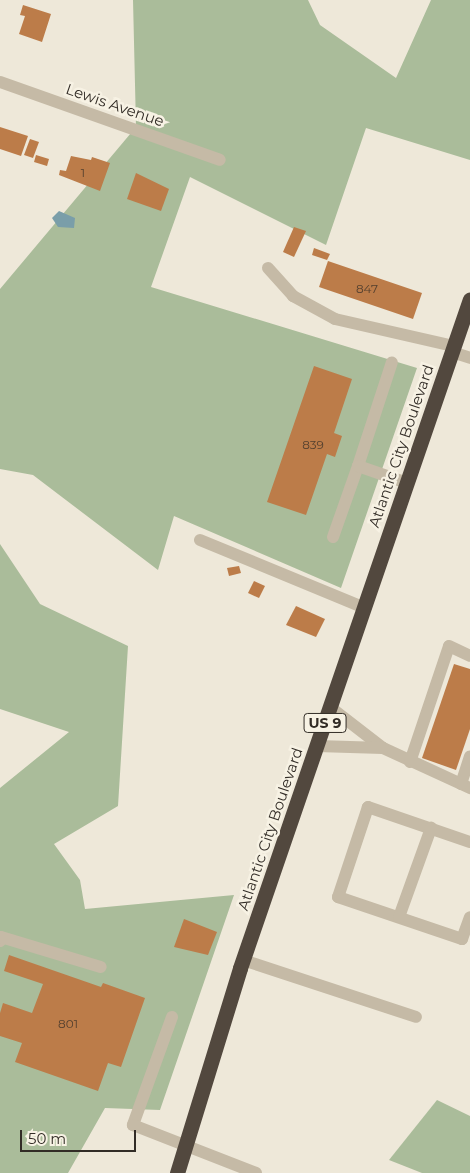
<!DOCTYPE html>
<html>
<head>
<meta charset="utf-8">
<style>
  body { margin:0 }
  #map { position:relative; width:470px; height:1173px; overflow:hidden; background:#eee8d9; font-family:Montserrat,sans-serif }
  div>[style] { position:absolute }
  .green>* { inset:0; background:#aabc9a }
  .water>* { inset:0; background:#7a9ea9 }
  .building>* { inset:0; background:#bc7c49 }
  .minor>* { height:12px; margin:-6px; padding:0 6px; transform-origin:6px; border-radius:6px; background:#c5baa6 }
  .highway>* { height:15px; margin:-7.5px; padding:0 7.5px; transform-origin:7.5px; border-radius:7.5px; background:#52483e }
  span { translate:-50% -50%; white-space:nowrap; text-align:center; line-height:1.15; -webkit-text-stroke:5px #f7f2e4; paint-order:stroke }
  .number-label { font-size:12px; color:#54402f }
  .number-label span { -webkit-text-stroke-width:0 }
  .shield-label span { padding:1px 4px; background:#f7f2e4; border:1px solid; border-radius:4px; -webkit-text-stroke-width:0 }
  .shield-label { font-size:14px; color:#322c26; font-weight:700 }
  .street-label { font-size:15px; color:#322c26 }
  .scale { position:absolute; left:20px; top:1130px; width:116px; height:22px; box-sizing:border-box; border:2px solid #322c26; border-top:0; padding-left:6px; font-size:15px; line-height:18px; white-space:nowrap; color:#322c26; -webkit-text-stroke:4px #f7f2e4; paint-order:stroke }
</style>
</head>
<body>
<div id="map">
  <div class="green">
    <i style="clip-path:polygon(133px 0,308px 0,320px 25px,396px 78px,431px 0,470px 0,470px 160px,366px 128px,326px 245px,190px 177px,151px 287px,417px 368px,341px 588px,174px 516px,158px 570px,33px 475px,0 469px,0 289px,136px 127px)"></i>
    <i style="clip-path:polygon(0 544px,40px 604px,128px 646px,118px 806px,54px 844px,80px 880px,85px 909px,234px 895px,160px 1110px,105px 1108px,68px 1173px,0 1173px,0 788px,69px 732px,0 709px)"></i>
    <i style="clip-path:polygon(437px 1100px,470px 1116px,470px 1173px,422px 1173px,389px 1160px)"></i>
  </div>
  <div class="water">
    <i style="clip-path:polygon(59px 211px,75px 218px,74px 228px,58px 227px,52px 218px)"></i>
  </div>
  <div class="building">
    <i style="clip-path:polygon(23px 5px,51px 14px,42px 42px,19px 34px,25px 16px,20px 15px)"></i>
    <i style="clip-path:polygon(0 127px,28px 136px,21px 156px,0 149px)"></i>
    <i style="clip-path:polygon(30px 139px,39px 142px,33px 158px,24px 155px)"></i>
    <i style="clip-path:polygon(36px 155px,49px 159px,47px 166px,34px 162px)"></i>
    <i style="clip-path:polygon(71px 156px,91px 160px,92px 157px,110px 163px,100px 191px,59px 175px,60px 170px,66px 171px)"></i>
    <i style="clip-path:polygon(136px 173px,169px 189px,161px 211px,127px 199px)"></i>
    <i style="clip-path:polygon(294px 227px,306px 231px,294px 257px,283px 252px)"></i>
    <i style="clip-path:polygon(314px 248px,330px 254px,327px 260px,312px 255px)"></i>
    <i style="clip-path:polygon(328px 261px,422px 293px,413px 319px,319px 287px)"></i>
    <i style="clip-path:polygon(314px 366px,352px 379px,334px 433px,342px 436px,335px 457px,327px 454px,306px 515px,267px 502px)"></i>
    <i style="clip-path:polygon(239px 566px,241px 573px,229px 576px,227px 568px)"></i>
    <i style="clip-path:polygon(254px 581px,265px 586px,259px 598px,248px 593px)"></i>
    <i style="clip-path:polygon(296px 606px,325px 619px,316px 637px,286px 625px)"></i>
    <i style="clip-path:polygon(454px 664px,470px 669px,470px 729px,456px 770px,422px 758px)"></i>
    <i style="clip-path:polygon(184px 919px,217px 932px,208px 955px,174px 947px)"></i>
    <i style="clip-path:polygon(9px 955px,101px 987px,103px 983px,145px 998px,121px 1067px,108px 1063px,98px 1091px,15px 1062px,22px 1043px,0 1036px,0 1013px,3px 1003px,32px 1013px,43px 984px,4px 971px)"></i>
  </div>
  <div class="minor">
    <i style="left:0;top:82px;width:233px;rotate:19.5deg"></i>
    <i style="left:268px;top:268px;width:38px;rotate:48deg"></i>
    <i style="left:293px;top:296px;width:48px;rotate:28.7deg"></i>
    <i style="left:335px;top:319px;width:122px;rotate:12.8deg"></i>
    <i style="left:452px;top:352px;width:19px;rotate:18deg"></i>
    <i style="left:358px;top:466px;width:109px;rotate:-71.9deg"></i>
    <i style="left:333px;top:537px;width:75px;rotate:-70.6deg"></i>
    <i style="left:358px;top:466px;width:52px;rotate:19.1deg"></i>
    <i style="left:200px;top:540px;width:178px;rotate:22.4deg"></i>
    <i style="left:330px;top:707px;width:67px;rotate:37.7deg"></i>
    <i style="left:383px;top:748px;width:96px;rotate:24.7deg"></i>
    <i style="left:317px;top:746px;width:66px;rotate:1.7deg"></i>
    <i style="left:410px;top:762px;width:122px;rotate:-71.4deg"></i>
    <i style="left:449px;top:646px;width:23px;rotate:25deg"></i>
    <i style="left:461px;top:784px;width:29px;rotate:-72deg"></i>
    <i style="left:470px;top:842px;width:108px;rotate:-161.1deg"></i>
    <i style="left:368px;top:807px;width:95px;rotate:108.4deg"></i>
    <i style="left:338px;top:897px;width:131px;rotate:18.7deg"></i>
    <i style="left:462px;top:939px;width:23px;rotate:-70deg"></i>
    <i style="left:399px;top:917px;width:95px;rotate:-70.2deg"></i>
    <i style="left:0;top:941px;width:4px;rotate:-76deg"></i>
    <i style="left:1px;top:937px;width:104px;rotate:16.7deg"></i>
    <i style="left:243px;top:960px;width:182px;rotate:18.2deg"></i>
    <i style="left:172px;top:1017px;width:115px;rotate:109.9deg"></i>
    <i style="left:133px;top:1125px;width:132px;rotate:21.3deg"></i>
  </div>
  <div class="highway">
    <i style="left:177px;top:1173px;width:214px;rotate:-72.9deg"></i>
    <i style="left:240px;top:968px;width:707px;rotate:-71.03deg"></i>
  </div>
  <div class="number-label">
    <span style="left:83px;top:173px">1</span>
    <span style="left:367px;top:289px">847</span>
    <span style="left:313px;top:445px">839</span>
    <span style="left:68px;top:1024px">801</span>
  </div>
  <div class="shield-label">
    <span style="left:325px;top:723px">US 9</span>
  </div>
  <div class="street-label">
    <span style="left:115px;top:105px;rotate:19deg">Lewis Avenue</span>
    <span style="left:401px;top:446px;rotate:-71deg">Atlantic City Boulevard</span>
    <span style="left:270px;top:829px;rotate:-71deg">Atlantic City Boulevard</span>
  </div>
  <div class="scale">50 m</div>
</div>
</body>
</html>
